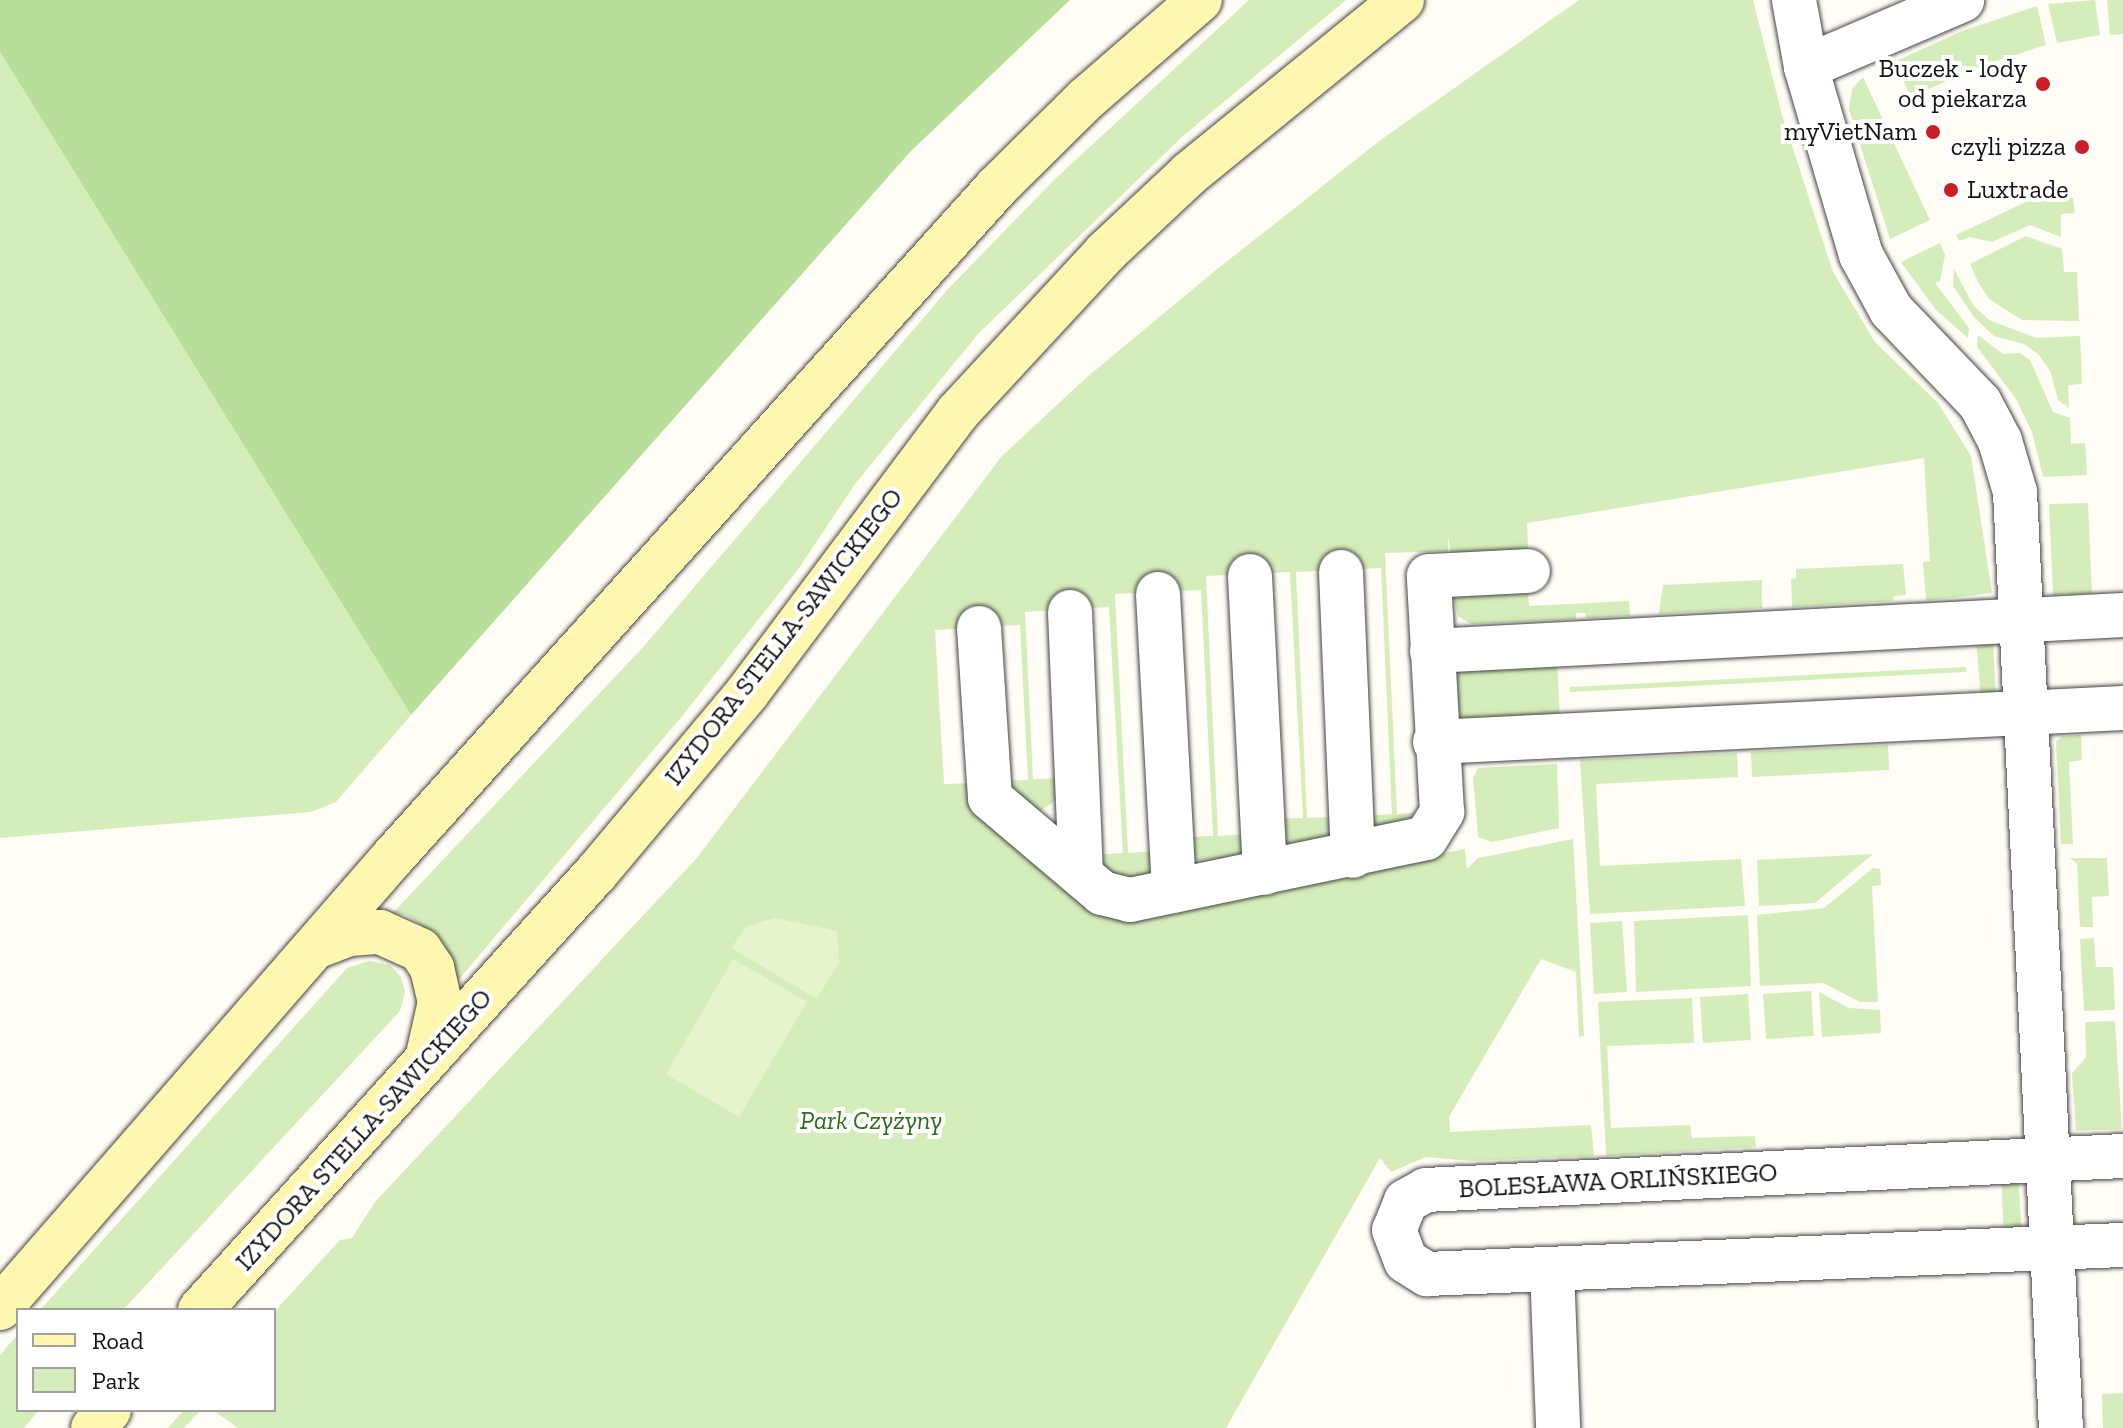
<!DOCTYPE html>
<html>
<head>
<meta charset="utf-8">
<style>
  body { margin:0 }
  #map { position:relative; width:2123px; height:1428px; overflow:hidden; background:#fffdf5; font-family:"Zilla Slab",serif }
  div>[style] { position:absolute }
  .green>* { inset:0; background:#d5edba }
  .forest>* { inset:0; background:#b8df99 }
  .pitch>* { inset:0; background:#e6f4cd }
  .roads { filter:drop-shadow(0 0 2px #444) drop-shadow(0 0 2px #444) }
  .minor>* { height:44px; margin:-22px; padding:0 22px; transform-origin:22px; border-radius:22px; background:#fff }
  .secondary>* { height:44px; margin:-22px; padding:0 22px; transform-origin:22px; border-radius:22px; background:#fff7b0 }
  .dots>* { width:22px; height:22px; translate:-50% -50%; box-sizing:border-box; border:4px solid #fff; border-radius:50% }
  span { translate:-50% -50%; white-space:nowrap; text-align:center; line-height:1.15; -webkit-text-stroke:8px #fff; paint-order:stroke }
  .poi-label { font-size:26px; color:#111 }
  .right { translate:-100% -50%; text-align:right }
  .left { translate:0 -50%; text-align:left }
  .street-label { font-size:26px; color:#111 }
  .park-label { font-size:26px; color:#2c6e1b; font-style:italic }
  .legend { position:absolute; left:16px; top:1308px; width:260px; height:104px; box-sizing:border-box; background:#fff; border:2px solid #a0a0a0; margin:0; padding:10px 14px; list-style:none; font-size:24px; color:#111 }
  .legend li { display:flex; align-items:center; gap:16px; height:40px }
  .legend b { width:40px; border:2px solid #a0a0a0 }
</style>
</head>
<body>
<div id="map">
  <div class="green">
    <i style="clip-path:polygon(1249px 0,1346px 0,1184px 135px,978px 334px,855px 484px,799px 568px,683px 715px,455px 984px,423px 926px,406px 915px,392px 914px,644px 646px,948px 289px,1055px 179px)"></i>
    <i style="clip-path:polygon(1579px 0,1753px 0,1782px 115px,1833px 272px,1875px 342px,1938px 403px,1971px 456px,1992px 593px,1926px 601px,1923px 562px,1930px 561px,1924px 458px,1527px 523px,1528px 551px,1451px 555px,1448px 537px,1448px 551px,1385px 553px,1397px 814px,1426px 812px,1423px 821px,1374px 832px,1363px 816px,1392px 814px,1381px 568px,1296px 572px,1307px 818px,1335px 817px,1332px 836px,1284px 846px,1272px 819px,1303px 818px,1290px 572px,1206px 576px,1218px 836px,1245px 834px,1241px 855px,1208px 867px,1186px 852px,1184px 837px,1213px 836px,1201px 590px,1115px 594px,1128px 853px,1156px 851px,1156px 862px,1149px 874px,1114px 885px,1093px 855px,1123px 853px,1109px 607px,1025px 612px,1033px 779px,1062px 778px,1060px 797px,1039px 812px,1000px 781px,1028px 780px,1020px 625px,935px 630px,944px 784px,972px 783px,1119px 914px,1465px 849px,1467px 869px,1478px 858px,1573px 839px,1584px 1036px,1579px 1037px,1576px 972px,1541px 959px,1449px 1117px,1450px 1132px,1591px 1125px,1594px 1156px,1471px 1161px,1426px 1157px,1391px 1172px,1380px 1158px,1226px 1428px,238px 1428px,213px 1410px,274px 1410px,274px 1312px,340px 1240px,352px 1238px,375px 1202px,696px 859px,1002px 456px,1087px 377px,1216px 270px,1382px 139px)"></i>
    <i style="clip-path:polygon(2095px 0,2100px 35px,2057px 43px,2048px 4px)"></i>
    <i style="clip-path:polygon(2107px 0,2123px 0,2123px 34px,2110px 35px)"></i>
    <i style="clip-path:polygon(2037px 6px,2046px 45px,1978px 67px,1911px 97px,1894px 62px,1962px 31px)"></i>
    <i style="clip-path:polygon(0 52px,411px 715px,336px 802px,311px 812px,0 838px)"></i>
    <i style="clip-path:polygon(1863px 77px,1930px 220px,1890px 239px,1849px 110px,1852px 89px)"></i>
    <i style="clip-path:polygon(2073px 198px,2075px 213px,2061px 214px,2061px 237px,2030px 225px,1992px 242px,1970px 237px,1959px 241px,1956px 235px,2030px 200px)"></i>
    <i style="clip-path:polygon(2026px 236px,2062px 249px,2064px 272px,2077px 272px,2079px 321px,2022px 320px,1989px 299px,1978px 282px,1970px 264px)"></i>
    <i style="clip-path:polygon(1940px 243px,1945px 255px,1940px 281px,1935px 283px,1969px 328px,1968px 338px,1936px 310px,1901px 262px)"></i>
    <i style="clip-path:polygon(1954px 269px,1973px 305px,1989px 320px,2037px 338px,2080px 336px,2082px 384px,2068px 385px,2069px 408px,2058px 400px,2050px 371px,2039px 355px,2024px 344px,1994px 336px,1974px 317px,1953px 286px)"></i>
    <i style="clip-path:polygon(1978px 335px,2003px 354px,2020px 353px,2030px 360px,2053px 412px,2070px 418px,2071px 444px,2085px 443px,2087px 475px,2043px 477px,2032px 432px,2016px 399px,1977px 347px)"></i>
    <i style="clip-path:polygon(2088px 503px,2092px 593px,2053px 595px,2049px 504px)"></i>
    <i style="clip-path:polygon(1903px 564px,1906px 595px,1894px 596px,1893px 601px,1792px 607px,1791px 579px,1796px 578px,1796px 569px)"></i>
    <i style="clip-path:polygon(1762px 580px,1762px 608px,1659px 614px,1663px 585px)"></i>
    <i style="clip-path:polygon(1528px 591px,1529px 606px,1629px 601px,1630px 616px,1586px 618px,1586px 613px,1576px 613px,1576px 619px,1471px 624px,1458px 616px,1453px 595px)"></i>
    <i style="clip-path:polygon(1976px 638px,1993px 641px,1996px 700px,1981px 700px)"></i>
    <i style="clip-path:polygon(1557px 659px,1560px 721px,1462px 720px,1454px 713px,1451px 681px,1465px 667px)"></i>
    <i style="clip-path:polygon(1966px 667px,1966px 672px,1570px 692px,1570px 687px)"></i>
    <i style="clip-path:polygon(2081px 735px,2082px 760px,2069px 762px,2073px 844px,2061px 844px,2056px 742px,2062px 736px)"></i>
    <i style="clip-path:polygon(1888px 745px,1889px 770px,1752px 777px,1751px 752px)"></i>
    <i style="clip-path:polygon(1737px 753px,1738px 777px,1596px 784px,1600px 866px,1741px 859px,1745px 906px,1590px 914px,1580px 760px)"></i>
    <i style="clip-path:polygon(1557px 764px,1559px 828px,1492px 842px,1478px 837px,1473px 778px,1478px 768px)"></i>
    <i style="clip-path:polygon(1873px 854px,1815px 903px,1759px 906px,1757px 860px)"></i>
    <i style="clip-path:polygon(2070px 858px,2107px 858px,2109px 896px,2092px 897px,2093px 927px,2080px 927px,2077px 864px)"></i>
    <i style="clip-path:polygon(1873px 868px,1880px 869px,1881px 885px,1872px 886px,1878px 1002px,1860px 1002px,1823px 983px,1760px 986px,1757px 915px,1824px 908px)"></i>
    <i style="clip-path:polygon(1748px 915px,1751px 986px,1636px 992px,1634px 921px)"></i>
    <i style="clip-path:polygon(1622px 921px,1627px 992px,1594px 994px,1590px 923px)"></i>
    <i style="clip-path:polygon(2094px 938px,2096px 967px,2113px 967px,2115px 1010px,2084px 1011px,2080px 939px)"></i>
    <i style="clip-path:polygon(369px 961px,390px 965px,401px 977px,405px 993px,400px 1011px,123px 1310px,40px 1310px,347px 968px)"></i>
    <i style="clip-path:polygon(1811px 991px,1814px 1036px,1766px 1039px,1763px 994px)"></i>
    <i style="clip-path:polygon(1819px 992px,1849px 1008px,1880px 1010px,1881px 1033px,1822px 1037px)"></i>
    <i style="clip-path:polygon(1748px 994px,1751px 1040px,1703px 1043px,1700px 997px)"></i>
    <i style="clip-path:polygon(1692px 998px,1694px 1043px,1607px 1046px,1611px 1128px,1690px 1125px,1692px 1138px,1755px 1136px,1756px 1147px,1606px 1156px,1598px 1002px)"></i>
    <i style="clip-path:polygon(2115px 1021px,2122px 1129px,2076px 1131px,2072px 1073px,2086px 1057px,2085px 1022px)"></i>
    <i style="clip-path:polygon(2018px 1174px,2022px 1235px,2004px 1236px,2001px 1175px)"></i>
    <i style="clip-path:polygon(18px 1334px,18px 1410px,39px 1410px,24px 1428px,0 1428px,0 1355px)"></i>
    <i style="clip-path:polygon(2123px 1393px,2123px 1428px,2103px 1428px,2102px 1394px)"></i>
    <i style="clip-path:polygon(184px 1410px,201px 1410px,184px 1428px,168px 1428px)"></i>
  </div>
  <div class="forest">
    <i style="clip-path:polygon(0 0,1070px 0,911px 151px,411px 715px,0 52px)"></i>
  </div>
  <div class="pitch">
    <i style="clip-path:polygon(775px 918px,837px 931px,839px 962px,817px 999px,731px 948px,747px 926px)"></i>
    <i style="clip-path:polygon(733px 959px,807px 1002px,739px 1117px,666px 1074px)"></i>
  </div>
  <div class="roads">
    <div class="minor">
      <i style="left:1794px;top:0;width:68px;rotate:79.8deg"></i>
      <i style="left:1806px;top:67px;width:196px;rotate:73.7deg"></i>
      <i style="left:1861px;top:255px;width:63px;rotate:61.4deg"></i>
      <i style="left:1891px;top:310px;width:129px;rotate:46.3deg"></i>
      <i style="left:1980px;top:403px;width:43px;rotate:62.2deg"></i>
      <i style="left:2000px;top:441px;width:53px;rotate:73.6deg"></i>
      <i style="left:2015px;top:492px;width:937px;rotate:87.19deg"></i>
      <i style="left:1806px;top:67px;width:170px;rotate:-23.2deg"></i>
      <i style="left:1341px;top:572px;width:284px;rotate:87.6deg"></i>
      <i style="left:1250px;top:576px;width:297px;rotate:87.1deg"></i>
      <i style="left:1158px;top:594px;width:297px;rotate:86.9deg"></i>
      <i style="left:1070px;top:612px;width:262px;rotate:87.6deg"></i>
      <i style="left:979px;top:628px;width:170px;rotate:86.3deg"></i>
      <i style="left:990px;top:798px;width:147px;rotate:40.3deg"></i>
      <i style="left:1102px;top:893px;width:29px;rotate:14deg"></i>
      <i style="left:1130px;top:900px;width:302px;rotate:-11.8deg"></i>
      <i style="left:1426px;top:838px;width:31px;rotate:-58deg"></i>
      <i style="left:1442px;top:812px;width:236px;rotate:-93.2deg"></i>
      <i style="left:1429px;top:576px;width:99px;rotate:-2.9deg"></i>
      <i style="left:1432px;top:651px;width:692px;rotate:-2.98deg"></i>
      <i style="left:1435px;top:742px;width:689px;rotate:-2.83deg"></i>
      <i style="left:2123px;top:1156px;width:698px;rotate:177.21deg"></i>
      <i style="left:1426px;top:1190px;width:23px;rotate:151deg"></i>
      <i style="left:1406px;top:1201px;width:31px;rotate:112deg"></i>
      <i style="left:1394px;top:1230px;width:33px;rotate:69deg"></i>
      <i style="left:1406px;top:1261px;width:25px;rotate:32deg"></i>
      <i style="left:1427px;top:1274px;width:697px;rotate:-2.39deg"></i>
      <i style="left:1552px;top:1269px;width:159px;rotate:87.8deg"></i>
    </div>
    <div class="secondary">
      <i style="left:318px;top:946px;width:34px;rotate:-21deg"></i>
      <i style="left:350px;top:934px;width:30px;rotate:-4deg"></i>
      <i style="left:380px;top:932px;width:44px;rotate:24.2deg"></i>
      <i style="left:420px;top:950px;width:22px;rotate:56deg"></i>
      <i style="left:432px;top:968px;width:35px;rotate:77deg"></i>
      <i style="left:440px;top:1002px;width:58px;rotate:102.8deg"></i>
      <i style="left:0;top:1308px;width:598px;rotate:-48.93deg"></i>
      <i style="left:393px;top:857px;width:901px;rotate:-47.97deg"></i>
      <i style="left:996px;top:188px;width:127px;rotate:-44.7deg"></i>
      <i style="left:1086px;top:99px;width:151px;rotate:-41deg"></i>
      <i style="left:200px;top:1310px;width:591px;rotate:-47.81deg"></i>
      <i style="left:597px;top:872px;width:234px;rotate:-50deg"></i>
      <i style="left:747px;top:693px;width:351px;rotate:-53.1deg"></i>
      <i style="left:958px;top:412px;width:217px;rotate:-47.2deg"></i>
      <i style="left:1105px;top:253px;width:115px;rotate:-43.2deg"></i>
      <i style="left:1189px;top:174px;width:275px;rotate:-39.2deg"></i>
      <i style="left:93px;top:1428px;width:24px;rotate:-48deg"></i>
    </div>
  </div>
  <div class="dots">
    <i style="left:2043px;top:84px;background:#cb1e26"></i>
    <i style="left:1933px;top:132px;background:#cb1e26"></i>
    <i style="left:2082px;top:147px;background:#cb1e26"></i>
    <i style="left:1951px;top:190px;background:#cb1e26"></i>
  </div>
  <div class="poi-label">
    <span class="right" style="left:2027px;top:84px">Buczek - lody<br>od piekarza</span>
    <span class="right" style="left:1917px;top:132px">myVietNam</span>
    <span class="right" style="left:2066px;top:147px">czyli pizza</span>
    <span class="left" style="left:1967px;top:190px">Luxtrade</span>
  </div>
  <div class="street-label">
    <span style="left:784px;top:637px;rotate:-52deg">IZYDORA STELLA-SAWICKIEGO</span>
    <span style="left:364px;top:1130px;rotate:-48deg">IZYDORA STELLA-SAWICKIEGO</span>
    <span style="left:1618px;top:1181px;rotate:-3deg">BOLESŁAWA ORLIŃSKIEGO</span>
  </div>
  <div class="park-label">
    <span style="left:871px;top:1121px">Park Czyżyny</span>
  </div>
  <ul class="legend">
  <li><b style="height:10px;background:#fff7b0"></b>Road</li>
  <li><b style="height:22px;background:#d5edba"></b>Park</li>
  </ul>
</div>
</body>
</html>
